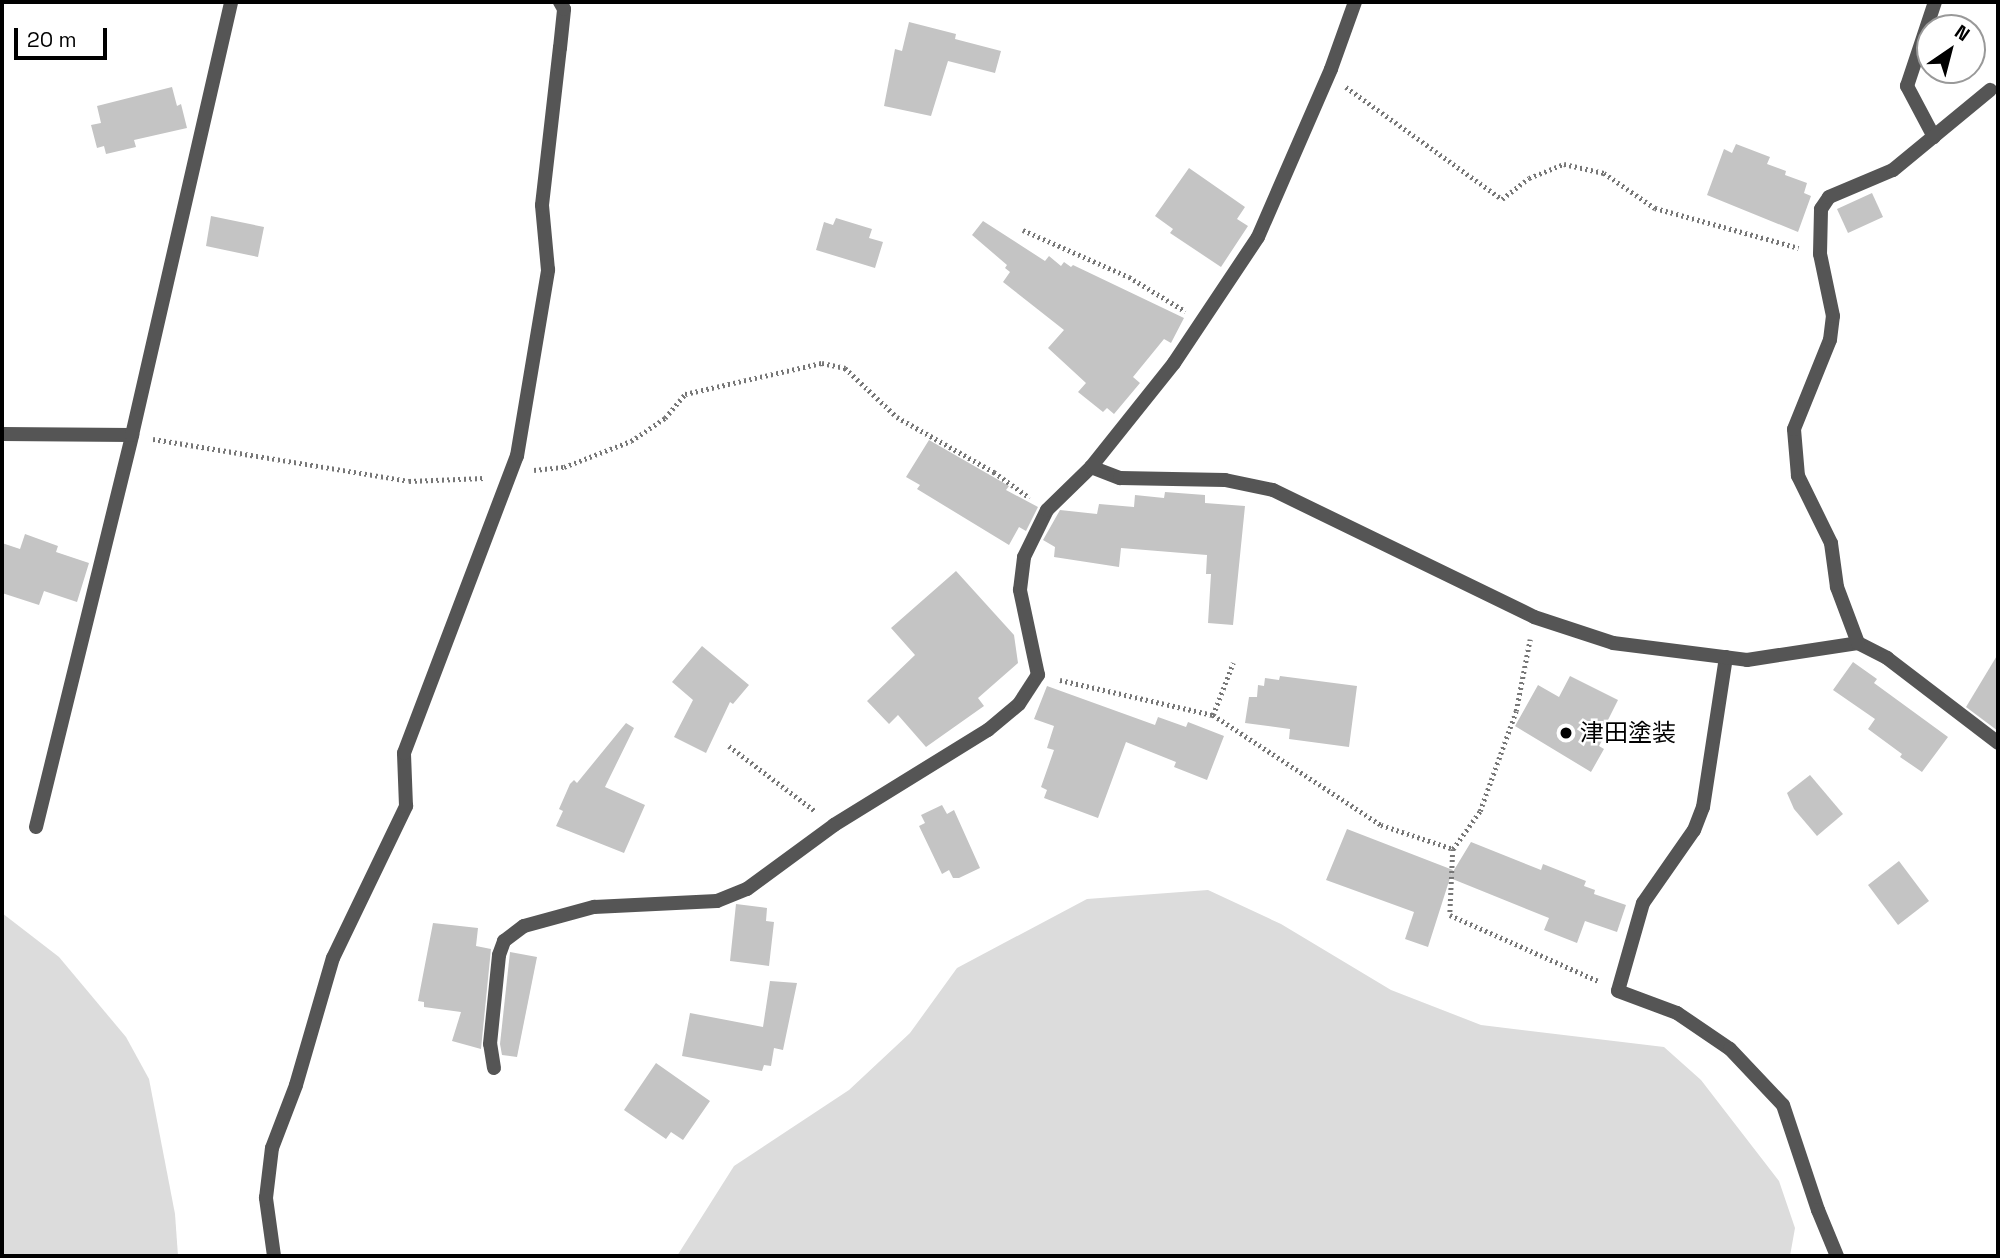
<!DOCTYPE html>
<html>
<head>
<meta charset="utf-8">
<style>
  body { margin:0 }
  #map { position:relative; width:2000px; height:1258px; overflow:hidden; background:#fff; font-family:"Space Grotesk","Noto Sans JP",sans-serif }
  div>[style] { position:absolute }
  .green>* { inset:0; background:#dcdcdc }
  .building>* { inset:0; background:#c4c4c4 }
  .path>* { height:4.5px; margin-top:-2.25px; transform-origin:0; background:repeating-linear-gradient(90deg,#777 0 2px,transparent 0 5.5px) }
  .lane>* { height:14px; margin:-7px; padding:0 7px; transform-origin:7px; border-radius:7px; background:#555 }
  .street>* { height:14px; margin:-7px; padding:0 7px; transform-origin:7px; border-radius:7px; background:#555 }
  .dots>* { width:19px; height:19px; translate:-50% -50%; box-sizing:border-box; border:4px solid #fff; border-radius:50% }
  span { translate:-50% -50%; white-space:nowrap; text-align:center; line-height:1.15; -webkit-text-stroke:5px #fff; paint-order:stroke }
  .poi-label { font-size:24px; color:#000 }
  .left { translate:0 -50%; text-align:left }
  .frame { position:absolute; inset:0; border:4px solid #000; pointer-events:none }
  .north { position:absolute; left:1916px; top:14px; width:70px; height:70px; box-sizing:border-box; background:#fff; border:2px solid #999; border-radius:50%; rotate:35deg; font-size:19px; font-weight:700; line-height:28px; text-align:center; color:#000 }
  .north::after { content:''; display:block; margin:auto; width:24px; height:32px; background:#000; clip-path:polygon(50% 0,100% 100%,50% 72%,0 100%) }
  .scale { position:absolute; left:14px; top:28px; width:93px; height:32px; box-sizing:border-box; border:4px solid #000; border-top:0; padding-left:9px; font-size:21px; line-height:24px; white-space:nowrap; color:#000; -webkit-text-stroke:5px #fff; paint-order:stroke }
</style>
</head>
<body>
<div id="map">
  <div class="green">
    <i style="clip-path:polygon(1208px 890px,1281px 924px,1391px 990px,1481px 1025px,1664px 1047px,1701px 1080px,1779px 1181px,1795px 1228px,1790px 1256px,677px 1256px,734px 1166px,849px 1090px,910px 1033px,957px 968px,1087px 899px)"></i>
    <i style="clip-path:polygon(2px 913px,59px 957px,126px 1037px,149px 1079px,175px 1214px,178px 1256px,2px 1256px)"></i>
  </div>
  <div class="building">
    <i style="clip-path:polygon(909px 22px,956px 34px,955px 39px,1001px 51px,995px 73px,948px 61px,931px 116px,884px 106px,895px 49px,902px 51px)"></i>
    <i style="clip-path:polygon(172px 87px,177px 106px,181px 104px,187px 128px,134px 140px,136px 147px,106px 154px,104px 146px,97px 148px,91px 125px,101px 123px,97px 106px)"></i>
    <i style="clip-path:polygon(1736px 144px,1770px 157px,1767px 164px,1786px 171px,1785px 175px,1807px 183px,1804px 193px,1811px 196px,1798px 232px,1707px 195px,1724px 149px,1732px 153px)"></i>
    <i style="clip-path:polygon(1189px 168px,1245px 207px,1237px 219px,1248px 226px,1221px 267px,1170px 233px,1173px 229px,1155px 216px)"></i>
    <i style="clip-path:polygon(1872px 193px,1883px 217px,1848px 233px,1837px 209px)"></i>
    <i style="clip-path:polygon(211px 216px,264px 227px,258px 257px,206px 246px)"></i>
    <i style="clip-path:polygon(836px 218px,872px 229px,869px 238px,883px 242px,875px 268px,816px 250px,824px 222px,833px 225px)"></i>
    <i style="clip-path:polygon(983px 221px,1045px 261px,1049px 256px,1061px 266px,1064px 262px,1071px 267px,1073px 265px,1184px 318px,1171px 343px,1164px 339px,1133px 377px,1140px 383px,1114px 414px,1107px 408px,1103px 412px,1078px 392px,1086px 383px,1048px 348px,1064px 330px,1003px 282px,1010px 272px,1005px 268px,1007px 265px,972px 235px)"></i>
    <i style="clip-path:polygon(929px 440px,1009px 486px,1006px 490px,1038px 507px,1026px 531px,1019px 527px,1009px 545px,917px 489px,920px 485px,906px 477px)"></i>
    <i style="clip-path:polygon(1165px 492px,1205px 495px,1205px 503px,1245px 506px,1233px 625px,1208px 623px,1211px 574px,1206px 574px,1207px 555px,1121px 548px,1119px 567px,1054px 557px,1055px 547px,1043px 540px,1060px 510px,1097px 514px,1099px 504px,1134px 507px,1135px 495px,1164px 498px)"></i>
    <i style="clip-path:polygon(25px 534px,58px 546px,56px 552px,89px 563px,77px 602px,44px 591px,39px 605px,2px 593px,2px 543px,20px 549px)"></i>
    <i style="clip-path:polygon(956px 571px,1014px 635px,1018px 663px,978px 698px,984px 706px,926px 747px,898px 715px,889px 724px,867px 701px,915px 655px,891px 628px)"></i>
    <i style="clip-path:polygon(702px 646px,749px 685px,733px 704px,730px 702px,706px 753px,674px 737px,693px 700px,672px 682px)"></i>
    <i style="clip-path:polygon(1998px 654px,1998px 731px,1966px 707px)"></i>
    <i style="clip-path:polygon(1853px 662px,1877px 679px,1874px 683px,1948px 737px,1922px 772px,1900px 757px,1902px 754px,1868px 729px,1875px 719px,1833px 690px)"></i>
    <i style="clip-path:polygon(1280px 676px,1357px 686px,1349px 747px,1289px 739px,1290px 729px,1245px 723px,1249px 697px,1257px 697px,1258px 685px,1264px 686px,1265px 678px,1279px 680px)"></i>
    <i style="clip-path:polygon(1570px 676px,1618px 700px,1606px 724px,1610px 726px,1599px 746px,1604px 749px,1591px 772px,1515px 726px,1538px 685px,1559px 697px)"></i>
    <i style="clip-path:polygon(1047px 686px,1155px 725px,1158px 717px,1186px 727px,1188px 722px,1224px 736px,1207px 780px,1174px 767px,1176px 762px,1126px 742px,1098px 818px,1044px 798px,1047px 790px,1041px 787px,1054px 750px,1047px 748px,1054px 726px,1034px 719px)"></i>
    <i style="clip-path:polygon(626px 723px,634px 728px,605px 787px,645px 805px,624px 853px,556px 826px,563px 811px,559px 809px,570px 784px,574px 780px,577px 783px)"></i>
    <i style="clip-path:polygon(1810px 775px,1843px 814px,1817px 836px,1794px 809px,1787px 793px)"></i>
    <i style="clip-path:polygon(942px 805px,947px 814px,954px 810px,980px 868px,959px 878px,953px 878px,949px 870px,942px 874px,919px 826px,925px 823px,921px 815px)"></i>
    <i style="clip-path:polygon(1347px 829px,1453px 870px,1451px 875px,1471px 842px,1541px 870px,1543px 864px,1586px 881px,1584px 886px,1595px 890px,1594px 894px,1626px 905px,1617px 932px,1585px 921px,1577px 943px,1544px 930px,1549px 918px,1450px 878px,1428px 947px,1405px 939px,1414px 912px,1326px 880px)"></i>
    <i style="clip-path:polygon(1899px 861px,1929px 901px,1898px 925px,1868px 885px)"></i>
    <i style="clip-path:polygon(736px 904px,767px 908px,766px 921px,774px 922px,769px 966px,730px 961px)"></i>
    <i style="clip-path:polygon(433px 923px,478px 928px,476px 946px,491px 949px,481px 1049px,452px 1041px,461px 1012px,424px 1007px,424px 1002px,418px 1001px)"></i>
    <i style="clip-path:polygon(510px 952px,537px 957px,517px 1057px,502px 1055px,500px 1044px)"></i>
    <i style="clip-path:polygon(770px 981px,797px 983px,783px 1050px,774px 1048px,771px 1066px,764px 1065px,762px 1071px,682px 1056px,690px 1013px,763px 1027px)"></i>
    <i style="clip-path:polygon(656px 1063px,710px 1101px,683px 1140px,671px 1132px,666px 1139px,624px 1110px)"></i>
  </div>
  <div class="path">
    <i style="left:1346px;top:87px;width:192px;rotate:35.7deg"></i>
    <i style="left:1502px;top:199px;width:34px;rotate:-38deg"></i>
    <i style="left:1529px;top:178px;width:38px;rotate:-22deg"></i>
    <i style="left:1564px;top:164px;width:41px;rotate:12.7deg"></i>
    <i style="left:1604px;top:173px;width:62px;rotate:34.5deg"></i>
    <i style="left:1655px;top:208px;width:149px;rotate:15.5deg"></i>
    <i style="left:1023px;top:230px;width:116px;rotate:23.9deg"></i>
    <i style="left:1129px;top:277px;width:66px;rotate:31.3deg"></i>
    <i style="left:153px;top:439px;width:259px;rotate:9.3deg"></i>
    <i style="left:409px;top:481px;width:75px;rotate:-2.3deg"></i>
    <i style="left:534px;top:470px;width:30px;rotate:-6deg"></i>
    <i style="left:564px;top:467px;width:72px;rotate:-21.2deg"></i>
    <i style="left:631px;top:441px;width:41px;rotate:-34.1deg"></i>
    <i style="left:665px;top:418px;width:31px;rotate:-50deg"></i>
    <i style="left:685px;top:394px;width:140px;rotate:-12.8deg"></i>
    <i style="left:822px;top:363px;width:24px;rotate:12deg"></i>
    <i style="left:845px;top:368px;width:71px;rotate:43.3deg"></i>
    <i style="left:897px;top:417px;width:112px;rotate:29.6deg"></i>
    <i style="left:994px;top:472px;width:44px;rotate:35.8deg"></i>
    <i style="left:1060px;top:680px;width:157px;rotate:12.9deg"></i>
    <i style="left:1213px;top:715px;width:201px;rotate:33.2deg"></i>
    <i style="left:1381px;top:825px;width:76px;rotate:18.4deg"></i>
    <i style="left:1453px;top:849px;width:66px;rotate:92.6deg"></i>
    <i style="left:1450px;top:915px;width:162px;rotate:24deg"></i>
    <i style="left:1213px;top:715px;width:56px;rotate:-69deg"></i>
    <i style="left:729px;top:746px;width:108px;rotate:37.1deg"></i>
    <i style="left:1453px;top:849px;width:47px;rotate:-54.6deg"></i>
    <i style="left:1480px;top:811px;width:106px;rotate:-70.2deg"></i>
    <i style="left:1516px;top:711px;width:73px;rotate:-79deg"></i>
  </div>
  <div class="lane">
    <i style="left:1934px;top:137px;width:58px;rotate:-117.9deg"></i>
    <i style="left:1907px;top:86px;width:89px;rotate:-71.6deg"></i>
    <i style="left:1726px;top:657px;width:152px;rotate:98.7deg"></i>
    <i style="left:1703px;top:807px;width:25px;rotate:111deg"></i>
    <i style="left:1694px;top:830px;width:89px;rotate:124.9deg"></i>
    <i style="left:1643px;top:903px;width:91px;rotate:105.9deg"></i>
    <i style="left:1618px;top:991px;width:63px;rotate:20.4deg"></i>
    <i style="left:1677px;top:1013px;width:64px;rotate:34.2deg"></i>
    <i style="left:1730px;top:1049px;width:77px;rotate:46.6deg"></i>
    <i style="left:1783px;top:1105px;width:111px;rotate:71.6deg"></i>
    <i style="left:1818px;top:1210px;width:50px;rotate:67.6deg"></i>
    <i style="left:36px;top:827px;width:404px;rotate:-76.2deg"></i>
  </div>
  <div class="street">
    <i style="left:2px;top:434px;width:130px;rotate:0.4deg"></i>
    <i style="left:132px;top:435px;width:444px;rotate:-77.1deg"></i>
    <i style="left:1091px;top:467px;width:31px;rotate:21deg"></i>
    <i style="left:1120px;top:478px;width:105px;rotate:1.1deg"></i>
    <i style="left:1225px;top:480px;width:49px;rotate:11.8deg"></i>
    <i style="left:1273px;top:490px;width:290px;rotate:25.9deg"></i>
    <i style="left:1534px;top:617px;width:83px;rotate:18.2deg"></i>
    <i style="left:1613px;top:643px;width:135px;rotate:7.2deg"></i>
    <i style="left:1747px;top:660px;width:112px;rotate:-8.7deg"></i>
    <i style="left:1858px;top:643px;width:33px;rotate:27deg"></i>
    <i style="left:1887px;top:658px;width:140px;rotate:37.4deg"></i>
    <i style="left:1858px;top:643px;width:60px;rotate:-110.6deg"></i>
    <i style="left:1837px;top:587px;width:44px;rotate:-97.8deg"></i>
    <i style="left:1831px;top:543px;width:75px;rotate:-116.2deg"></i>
    <i style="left:1798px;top:476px;width:47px;rotate:-94.9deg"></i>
    <i style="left:1794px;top:429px;width:96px;rotate:-68deg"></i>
    <i style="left:1830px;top:340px;width:24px;rotate:-83deg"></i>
    <i style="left:1833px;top:316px;width:63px;rotate:-101.8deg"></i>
    <i style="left:1820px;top:254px;width:45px;rotate:-88.7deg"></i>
    <i style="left:1821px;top:209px;width:14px;rotate:-56deg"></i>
    <i style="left:1829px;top:197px;width:69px;rotate:-22.9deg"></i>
    <i style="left:1893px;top:170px;width:126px;rotate:-39.5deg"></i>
    <i style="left:494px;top:1068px;width:24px;rotate:-99deg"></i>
    <i style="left:490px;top:1044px;width:89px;rotate:-84.2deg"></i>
    <i style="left:499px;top:955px;width:15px;rotate:-70deg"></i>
    <i style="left:504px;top:941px;width:25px;rotate:-37deg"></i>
    <i style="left:524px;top:926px;width:73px;rotate:-15.2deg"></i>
    <i style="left:594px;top:907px;width:123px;rotate:-2.8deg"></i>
    <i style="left:717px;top:901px;width:32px;rotate:-22deg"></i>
    <i style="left:747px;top:889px;width:108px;rotate:-36.3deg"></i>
    <i style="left:834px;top:825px;width:181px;rotate:-31.7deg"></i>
    <i style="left:988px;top:730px;width:40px;rotate:-40deg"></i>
    <i style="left:1019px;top:704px;width:35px;rotate:-57deg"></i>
    <i style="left:1038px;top:675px;width:87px;rotate:-102deg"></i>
    <i style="left:1020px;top:590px;width:33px;rotate:-83deg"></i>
    <i style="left:1024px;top:557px;width:52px;rotate:-63.9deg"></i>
    <i style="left:1047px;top:510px;width:62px;rotate:-44.3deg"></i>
    <i style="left:1091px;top:467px;width:133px;rotate:-51.4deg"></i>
    <i style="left:1174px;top:363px;width:151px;rotate:-56.3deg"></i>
    <i style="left:1258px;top:237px;width:183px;rotate:-66.5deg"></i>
    <i style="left:1331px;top:69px;width:71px;rotate:-70.3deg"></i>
    <i style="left:274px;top:1256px;width:59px;rotate:-97.9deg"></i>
    <i style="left:266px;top:1198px;width:50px;rotate:-83.2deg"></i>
    <i style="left:272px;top:1148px;width:67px;rotate:-69.1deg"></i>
    <i style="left:296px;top:1085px;width:132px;rotate:-73.8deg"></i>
    <i style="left:333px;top:958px;width:169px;rotate:-64.3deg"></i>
    <i style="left:406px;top:806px;width:53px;rotate:-92.2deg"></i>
    <i style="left:404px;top:753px;width:318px;rotate:-69.2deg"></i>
    <i style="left:517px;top:456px;width:189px;rotate:-80.5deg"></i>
    <i style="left:548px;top:270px;width:65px;rotate:-95.3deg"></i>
    <i style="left:542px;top:205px;width:158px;rotate:-83.5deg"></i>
    <i style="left:560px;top:48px;width:39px;rotate:-84deg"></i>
    <i style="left:564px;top:9px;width:8px;rotate:-120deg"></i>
  </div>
  <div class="dots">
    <i style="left:1566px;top:733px;background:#000"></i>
  </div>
  <div class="poi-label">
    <span class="left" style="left:1580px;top:733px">津田塗装</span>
  </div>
  <div class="frame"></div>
  <div class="north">N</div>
  <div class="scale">20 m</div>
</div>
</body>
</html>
